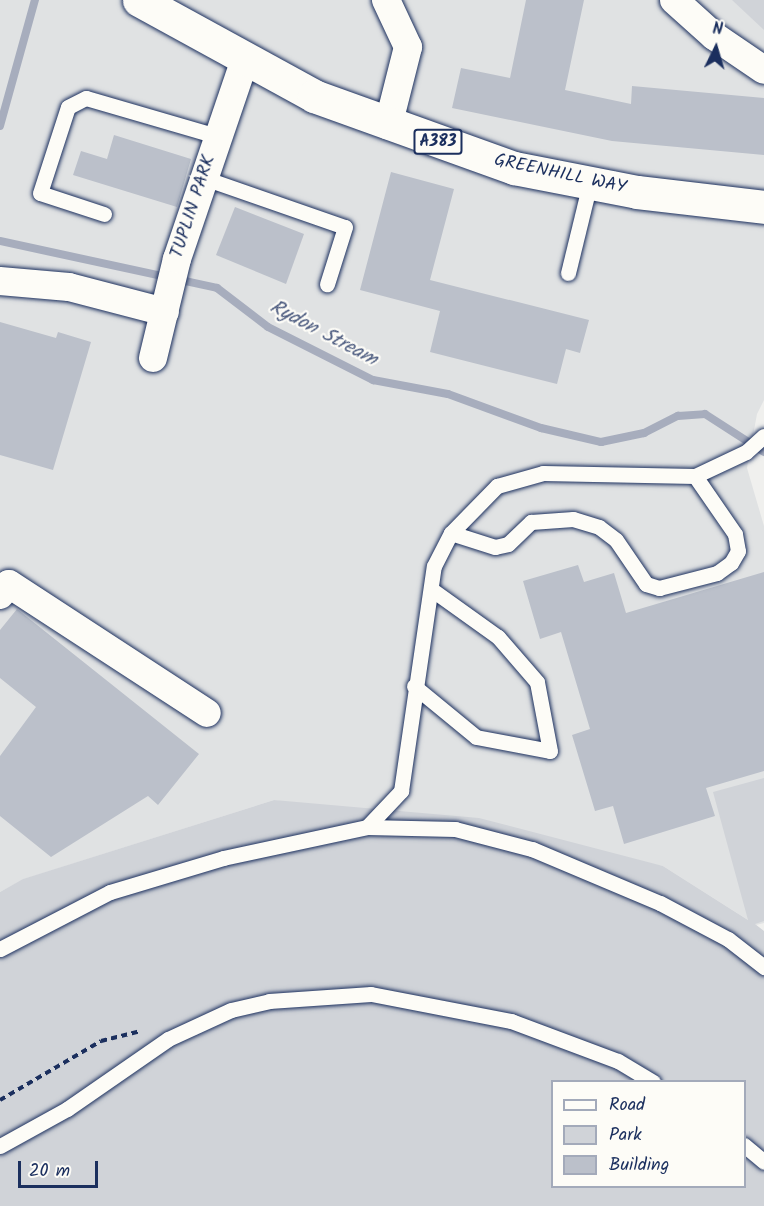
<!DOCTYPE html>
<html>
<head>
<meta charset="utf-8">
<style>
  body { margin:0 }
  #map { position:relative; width:764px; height:1206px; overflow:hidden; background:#f0f0ee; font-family:Kalam,sans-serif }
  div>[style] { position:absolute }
  .built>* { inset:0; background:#e0e2e3 }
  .green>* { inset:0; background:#d0d3d8 }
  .stream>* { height:8px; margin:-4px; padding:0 4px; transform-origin:4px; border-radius:4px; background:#a7adbd }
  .building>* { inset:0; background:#bbc0ca }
  .path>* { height:4px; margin-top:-2px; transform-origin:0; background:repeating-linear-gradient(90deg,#1b2f5e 0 6px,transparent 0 10.5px) }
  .roads { filter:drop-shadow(0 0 2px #1b2f5e) drop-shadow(0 0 2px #1b2f5e) }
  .lane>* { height:15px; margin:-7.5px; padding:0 7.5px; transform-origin:7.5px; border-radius:7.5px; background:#fdfcf7 }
  .street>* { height:28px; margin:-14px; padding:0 14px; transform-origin:14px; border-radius:14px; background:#fdfcf7 }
  .primary>* { height:33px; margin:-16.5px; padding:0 16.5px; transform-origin:16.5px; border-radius:16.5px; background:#fdfcf7 }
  span { translate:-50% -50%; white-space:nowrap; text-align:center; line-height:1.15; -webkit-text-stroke:4.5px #fdfcf7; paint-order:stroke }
  .shield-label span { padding:2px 4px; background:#fdfcf7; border:2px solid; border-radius:4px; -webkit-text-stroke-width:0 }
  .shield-label { font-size:16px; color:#1b2f5e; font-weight:700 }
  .street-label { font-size:18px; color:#1b2f5e }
  .water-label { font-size:20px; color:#4c5b7f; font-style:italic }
  .legend { position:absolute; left:551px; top:1080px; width:195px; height:108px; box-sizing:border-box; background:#fdfcf7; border:2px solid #a3aaba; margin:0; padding:8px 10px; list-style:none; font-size:18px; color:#1b2f5e }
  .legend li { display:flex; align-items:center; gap:12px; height:30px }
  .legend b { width:30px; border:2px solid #a3aaba }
  .north { position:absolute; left:686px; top:18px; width:60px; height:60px; -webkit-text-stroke:4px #fdfcf7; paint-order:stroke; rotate:5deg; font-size:16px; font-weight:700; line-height:24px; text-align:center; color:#1b2f5e }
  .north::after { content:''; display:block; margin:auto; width:21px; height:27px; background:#1b2f5e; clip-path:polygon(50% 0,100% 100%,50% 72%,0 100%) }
  .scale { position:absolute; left:18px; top:1161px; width:80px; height:27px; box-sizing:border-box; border:3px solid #1b2f5e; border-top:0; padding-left:8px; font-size:18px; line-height:21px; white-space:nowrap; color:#1b2f5e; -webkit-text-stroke:4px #fdfcf7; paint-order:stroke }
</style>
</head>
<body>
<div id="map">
  <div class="built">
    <i style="clip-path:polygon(0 0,734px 0,764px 27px,764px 400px,757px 414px,747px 468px,764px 526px,764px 923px,756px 925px,663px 866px,274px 800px,24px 879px,0 892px)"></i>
  </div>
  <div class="green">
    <i style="clip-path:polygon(732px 0,764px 0,764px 30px)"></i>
    <i style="clip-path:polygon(evenodd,764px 778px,764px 921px,755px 924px,764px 931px,764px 1206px,0 1206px,0 892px,23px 879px,274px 800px,479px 818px,663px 866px,748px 920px,713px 792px,764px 778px,552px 1082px,744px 1082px,744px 1186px,552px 1186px,552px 1082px)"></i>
  </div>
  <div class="stream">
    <i style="left:0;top:126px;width:131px;rotate:-74.5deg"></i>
    <i style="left:0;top:241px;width:222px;rotate:12.2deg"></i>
    <i style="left:217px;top:288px;width:64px;rotate:37.4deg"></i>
    <i style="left:268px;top:327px;width:118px;rotate:26.8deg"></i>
    <i style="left:373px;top:380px;width:76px;rotate:10.6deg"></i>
    <i style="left:448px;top:394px;width:99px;rotate:20.1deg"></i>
    <i style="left:541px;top:428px;width:62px;rotate:13.1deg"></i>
    <i style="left:601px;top:442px;width:44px;rotate:-11.8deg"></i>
    <i style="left:644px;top:433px;width:38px;rotate:-27deg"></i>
    <i style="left:678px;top:416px;width:27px;rotate:-4deg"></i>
    <i style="left:705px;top:414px;width:70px;rotate:32.8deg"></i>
  </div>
  <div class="building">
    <i style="clip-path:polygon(526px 0,584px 0,565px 90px,631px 104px,632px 86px,764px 98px,764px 155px,612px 141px,452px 108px,461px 68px,510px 78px)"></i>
    <i style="clip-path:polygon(114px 135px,191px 159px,177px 207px,73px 175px,81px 151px,107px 159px)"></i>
    <i style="clip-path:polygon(391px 172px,454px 189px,430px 280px,589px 320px,580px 353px,566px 349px,557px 384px,430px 352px,440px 311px,360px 290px)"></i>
    <i style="clip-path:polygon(235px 207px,304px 234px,286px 284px,216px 255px)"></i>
    <i style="clip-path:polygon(0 322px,56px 338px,58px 332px,91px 342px,53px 470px,0 455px)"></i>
    <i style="clip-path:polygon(578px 565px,584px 582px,614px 573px,626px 613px,764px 572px,764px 771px,706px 788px,715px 816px,624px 844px,613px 806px,595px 811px,572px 735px,590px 729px,561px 632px,540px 639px,523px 581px)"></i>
    <i style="clip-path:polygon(17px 609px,199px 754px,158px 805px,148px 796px,51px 857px,0 816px,0 756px,36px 707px,0 678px,0 630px)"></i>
  </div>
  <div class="path">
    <i style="left:0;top:1100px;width:117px;rotate:-30.3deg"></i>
    <i style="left:101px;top:1041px;width:38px;rotate:-14deg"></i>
  </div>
  <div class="roads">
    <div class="lane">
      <i style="left:204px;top:178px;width:149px;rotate:19.2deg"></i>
      <i style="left:345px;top:227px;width:60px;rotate:107.5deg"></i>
      <i style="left:104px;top:214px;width:67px;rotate:-161.8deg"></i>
      <i style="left:40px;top:193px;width:90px;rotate:-72deg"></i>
      <i style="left:68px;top:107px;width:20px;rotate:-27deg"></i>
      <i style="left:86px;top:98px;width:136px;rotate:16.2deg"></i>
      <i style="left:568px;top:273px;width:93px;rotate:-76.3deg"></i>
      <i style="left:451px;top:533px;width:46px;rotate:17.7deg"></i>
      <i style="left:495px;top:547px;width:13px;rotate:-13deg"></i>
      <i style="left:508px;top:544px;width:32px;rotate:-44deg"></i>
      <i style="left:531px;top:522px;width:42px;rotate:-4.1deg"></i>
      <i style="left:573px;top:519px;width:27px;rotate:17deg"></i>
      <i style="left:599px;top:527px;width:21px;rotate:37deg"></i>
      <i style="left:616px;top:540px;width:53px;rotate:55.7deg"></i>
      <i style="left:646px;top:584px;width:14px;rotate:17deg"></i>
      <i style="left:659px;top:588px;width:60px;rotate:-14.5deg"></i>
      <i style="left:717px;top:573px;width:17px;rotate:-36deg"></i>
      <i style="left:731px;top:563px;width:14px;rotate:-60deg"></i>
      <i style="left:738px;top:551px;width:17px;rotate:-100deg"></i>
      <i style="left:735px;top:534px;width:70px;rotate:-124.6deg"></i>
      <i style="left:414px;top:686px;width:80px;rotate:39.4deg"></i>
      <i style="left:476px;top:737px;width:75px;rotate:10.7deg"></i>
      <i style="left:550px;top:751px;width:70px;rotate:-100.7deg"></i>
      <i style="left:537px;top:682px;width:60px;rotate:-130.9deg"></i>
      <i style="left:498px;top:637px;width:82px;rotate:-144.4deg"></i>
      <i style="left:367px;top:827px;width:88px;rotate:1.3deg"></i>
      <i style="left:455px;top:829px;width:80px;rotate:14.6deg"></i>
      <i style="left:532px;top:849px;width:139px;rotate:22.9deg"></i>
      <i style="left:660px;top:903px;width:77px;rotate:27.9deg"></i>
      <i style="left:728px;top:939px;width:46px;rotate:37.9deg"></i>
      <i style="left:0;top:949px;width:124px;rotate:-27.4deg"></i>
      <i style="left:110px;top:892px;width:118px;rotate:-16.7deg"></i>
      <i style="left:223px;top:858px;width:147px;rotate:-12.1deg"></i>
      <i style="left:367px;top:827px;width:50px;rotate:-46.6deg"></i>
      <i style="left:401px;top:791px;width:227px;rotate:-81.7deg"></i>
      <i style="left:434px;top:566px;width:37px;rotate:-63deg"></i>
      <i style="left:451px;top:533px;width:66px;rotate:-45.6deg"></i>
      <i style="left:497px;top:486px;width:48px;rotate:-15.8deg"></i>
      <i style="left:543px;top:473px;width:152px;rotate:1.1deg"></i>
      <i style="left:695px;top:476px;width:56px;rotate:-25.2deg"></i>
      <i style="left:746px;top:452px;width:24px;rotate:-42deg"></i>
      <i style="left:744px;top:1145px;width:26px;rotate:40deg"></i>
      <i style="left:0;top:1146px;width:77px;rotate:-28.9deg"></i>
      <i style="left:67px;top:1109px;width:123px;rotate:-34.7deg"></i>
      <i style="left:168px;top:1039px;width:69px;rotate:-24.7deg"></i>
      <i style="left:231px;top:1010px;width:39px;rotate:-13deg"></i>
      <i style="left:269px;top:1001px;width:102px;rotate:-3.9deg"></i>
      <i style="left:371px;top:994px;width:143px;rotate:10.9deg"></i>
      <i style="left:511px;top:1021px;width:114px;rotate:20.5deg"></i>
      <i style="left:618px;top:1061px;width:41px;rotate:31deg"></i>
    </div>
    <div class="street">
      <i style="left:386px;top:0;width:52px;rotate:64.9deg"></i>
      <i style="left:408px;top:47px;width:81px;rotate:104.2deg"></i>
      <i style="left:674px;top:0;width:54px;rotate:42deg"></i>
      <i style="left:714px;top:36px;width:60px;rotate:34.2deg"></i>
      <i style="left:0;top:281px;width:69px;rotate:5deg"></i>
      <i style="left:69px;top:287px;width:99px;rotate:14.6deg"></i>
      <i style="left:153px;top:358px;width:102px;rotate:-76.4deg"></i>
      <i style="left:177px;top:259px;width:211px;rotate:-71.2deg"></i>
      <i style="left:0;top:595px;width:14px;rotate:-51deg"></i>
      <i style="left:9px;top:584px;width:236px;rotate:33.1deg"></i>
    </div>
    <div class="primary">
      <i style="left:139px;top:0;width:200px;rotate:28.7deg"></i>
      <i style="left:314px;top:96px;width:213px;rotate:19.8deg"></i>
      <i style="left:514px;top:168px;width:125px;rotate:11deg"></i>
      <i style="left:637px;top:192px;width:128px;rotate:6.7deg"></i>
    </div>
  </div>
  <div class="shield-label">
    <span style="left:438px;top:142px">A383</span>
  </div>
  <div class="street-label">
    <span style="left:560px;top:175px;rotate:12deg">GREENHILL WAY</span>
    <span style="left:194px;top:207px;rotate:-72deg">TUPLIN PARK</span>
  </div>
  <div class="water-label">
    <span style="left:323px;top:334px;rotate:28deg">Rydon Stream</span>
  </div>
  <ul class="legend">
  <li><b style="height:8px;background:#fdfcf7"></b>Road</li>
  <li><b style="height:16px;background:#d0d3d8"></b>Park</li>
  <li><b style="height:16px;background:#bbc0ca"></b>Building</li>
  </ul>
  <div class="north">N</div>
  <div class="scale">20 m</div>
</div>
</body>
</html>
